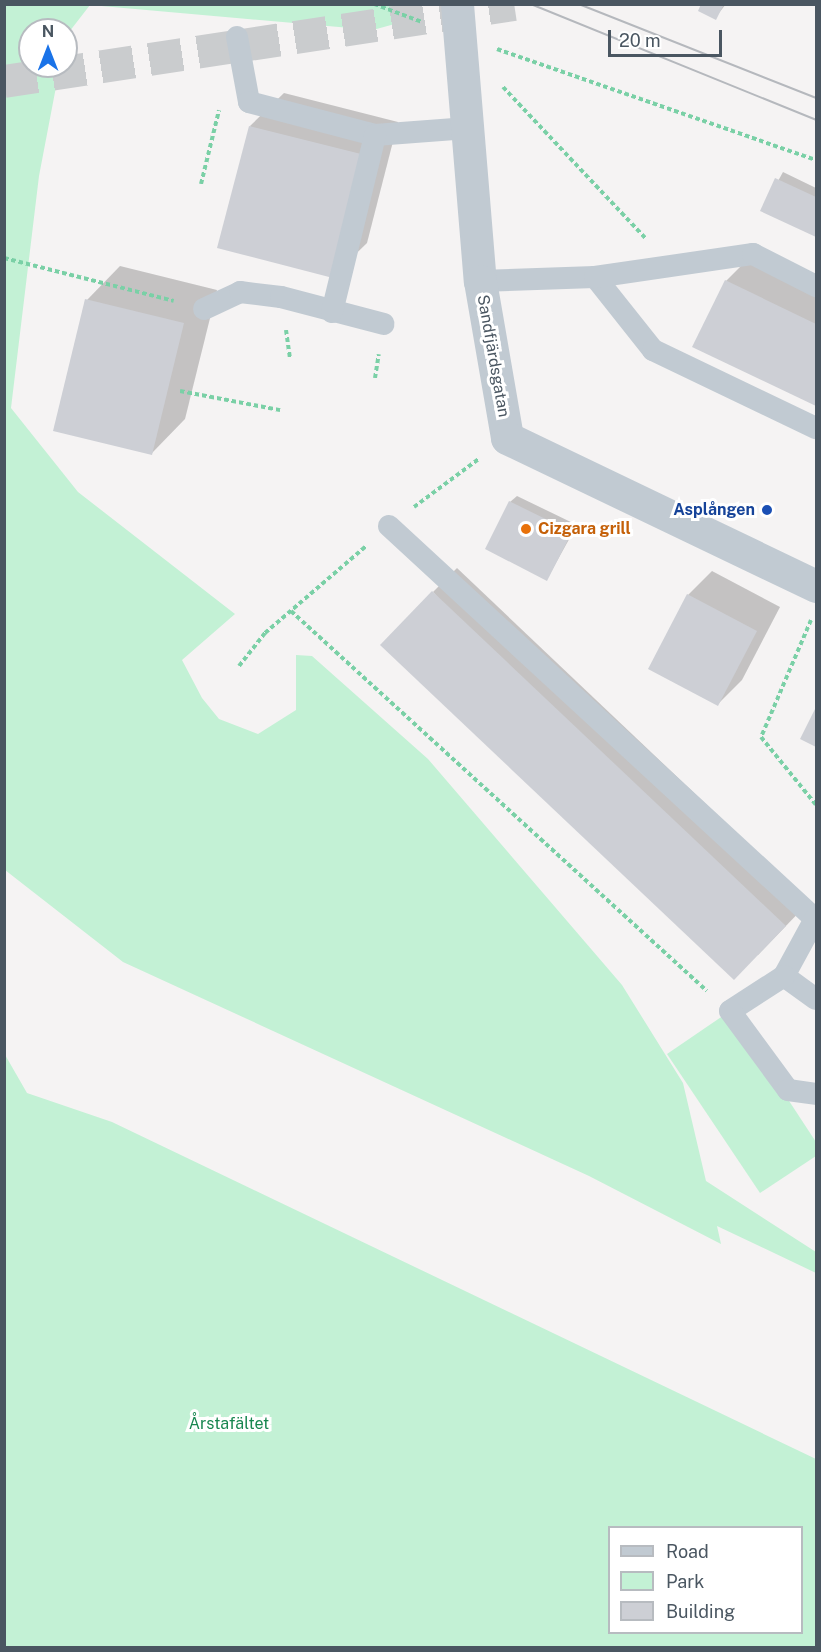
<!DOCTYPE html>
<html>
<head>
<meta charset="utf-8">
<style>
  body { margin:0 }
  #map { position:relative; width:821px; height:1652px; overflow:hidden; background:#f5f3f3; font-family:"Public Sans",sans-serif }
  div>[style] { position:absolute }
  .green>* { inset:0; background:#c3f1d5 }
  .shadow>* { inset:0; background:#0003 }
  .building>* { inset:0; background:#cdcfd5 }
  .highway-tunnel>* { height:33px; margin-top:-16.5px; transform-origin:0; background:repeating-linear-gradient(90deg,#caccce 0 33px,transparent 0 49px) }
  .path>* { height:4px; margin-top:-2px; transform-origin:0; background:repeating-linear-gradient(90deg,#7ad0a6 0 4.5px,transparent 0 7.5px) }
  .lane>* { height:22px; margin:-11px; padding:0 11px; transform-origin:11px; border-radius:11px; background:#c1cad2 }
  .street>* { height:33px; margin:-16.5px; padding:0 16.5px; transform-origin:16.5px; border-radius:16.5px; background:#c1cad2 }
  .tram>* { height:1.5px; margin:-0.75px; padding:0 0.75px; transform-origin:0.75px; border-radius:0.75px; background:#b5b8bd }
  .dots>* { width:16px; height:16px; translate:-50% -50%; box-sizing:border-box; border:3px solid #fff; border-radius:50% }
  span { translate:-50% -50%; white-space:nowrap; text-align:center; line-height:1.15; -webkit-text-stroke:6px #fff; paint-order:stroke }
  .street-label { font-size:16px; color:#4a5661 }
  .transit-label { font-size:16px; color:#164399; font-weight:700 }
  .right { translate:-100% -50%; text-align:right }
  .food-label { font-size:16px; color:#c56008; font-weight:700 }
  .left { translate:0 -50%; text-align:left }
  .park-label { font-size:16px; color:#17864f }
  .frame { position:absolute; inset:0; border:6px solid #4a5661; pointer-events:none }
  .legend { position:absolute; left:608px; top:1526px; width:195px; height:108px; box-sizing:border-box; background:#fff; border:2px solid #b7bbc0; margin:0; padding:8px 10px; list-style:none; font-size:18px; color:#4a5661 }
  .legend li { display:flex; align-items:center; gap:12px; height:30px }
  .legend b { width:30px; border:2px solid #b7bbc0 }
  .north { position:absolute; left:18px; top:18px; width:60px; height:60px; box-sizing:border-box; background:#fff; border:2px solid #b7bbc0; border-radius:50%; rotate:0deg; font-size:16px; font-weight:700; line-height:24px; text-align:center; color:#4a5661 }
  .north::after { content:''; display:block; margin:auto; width:21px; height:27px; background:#1a73e8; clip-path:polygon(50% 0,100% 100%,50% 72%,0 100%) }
  .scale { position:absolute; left:608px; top:30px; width:114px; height:27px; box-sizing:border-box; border:3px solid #4a5661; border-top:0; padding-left:8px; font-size:18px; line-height:21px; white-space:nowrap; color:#4a5661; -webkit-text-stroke:4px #fff; paint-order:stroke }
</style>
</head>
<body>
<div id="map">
  <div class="green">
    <i style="clip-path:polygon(4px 5px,411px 5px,409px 20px,373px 30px,90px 5px,66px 36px,66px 30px,30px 30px,30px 66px,60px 66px,39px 176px,11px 408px,78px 492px,235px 614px,182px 660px,202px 698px,219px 719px,258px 734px,296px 710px,296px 655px,312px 656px,428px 759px,622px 985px,683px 1083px,706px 1181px,816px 1252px,816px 1273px,717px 1226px,721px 1244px,589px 1176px,123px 962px,5px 870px)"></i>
    <i style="clip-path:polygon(730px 1011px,816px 1142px,816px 1156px,760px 1193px,667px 1054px)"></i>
    <i style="clip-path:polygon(evenodd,4px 1053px,27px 1093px,112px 1122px,816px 1459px,816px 1647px,5px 1647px,4px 1053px,610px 1528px,802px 1528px,802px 1632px,610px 1632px,610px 1528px)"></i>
  </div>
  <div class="shadow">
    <i style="clip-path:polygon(703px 4px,726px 4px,715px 18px)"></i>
    <i style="clip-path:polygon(284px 93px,398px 122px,367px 243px,333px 276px,250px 126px)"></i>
    <i style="clip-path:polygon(783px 172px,816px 188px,816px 236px,762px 210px)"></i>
    <i style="clip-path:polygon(750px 257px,816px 289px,816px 405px,694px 346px,726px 281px)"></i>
    <i style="clip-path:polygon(120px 266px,217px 290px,185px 419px,152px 453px,87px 300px)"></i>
    <i style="clip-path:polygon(517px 496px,577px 525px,547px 579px,510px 502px)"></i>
    <i style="clip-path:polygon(457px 568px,809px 902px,758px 955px,433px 592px)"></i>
    <i style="clip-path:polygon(712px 571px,780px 607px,742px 680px,718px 704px,688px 595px)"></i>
  </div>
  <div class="building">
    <i style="clip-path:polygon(701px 4px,719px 4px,723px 6px,716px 20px,698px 11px)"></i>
    <i style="clip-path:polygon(249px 126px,365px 155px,333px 278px,217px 248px)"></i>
    <i style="clip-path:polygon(775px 178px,816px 197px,816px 237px,760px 211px)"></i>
    <i style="clip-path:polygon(725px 280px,816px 324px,816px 406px,692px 347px)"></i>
    <i style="clip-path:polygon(85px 299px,184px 323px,152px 455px,53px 431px)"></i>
    <i style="clip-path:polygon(509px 501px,572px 532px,547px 581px,485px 549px)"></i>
    <i style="clip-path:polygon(432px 591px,786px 926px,734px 980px,380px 645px)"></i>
    <i style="clip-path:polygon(687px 594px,757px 631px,718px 706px,648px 669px)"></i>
    <i style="clip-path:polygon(816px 707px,816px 747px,800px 739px)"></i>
  </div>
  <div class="highway-tunnel">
    <i style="left:4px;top:81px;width:516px;rotate:-8.59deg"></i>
  </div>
  <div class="path">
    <i style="left:374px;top:4px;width:51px;rotate:20.6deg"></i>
    <i style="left:497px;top:49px;width:338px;rotate:19.2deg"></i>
    <i style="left:503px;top:87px;width:209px;rotate:46.7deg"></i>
    <i style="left:201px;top:184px;width:76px;rotate:-76.3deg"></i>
    <i style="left:4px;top:258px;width:175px;rotate:14.2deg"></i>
    <i style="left:286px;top:330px;width:29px;rotate:82deg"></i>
    <i style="left:375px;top:378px;width:24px;rotate:-81deg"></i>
    <i style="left:180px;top:391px;width:102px;rotate:10.8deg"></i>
    <i style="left:414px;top:507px;width:82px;rotate:-36.6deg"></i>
    <i style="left:291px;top:611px;width:563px;rotate:42.41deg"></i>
    <i style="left:811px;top:620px;width:127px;rotate:113.1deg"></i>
    <i style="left:761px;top:737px;width:87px;rotate:51deg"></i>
    <i style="left:239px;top:666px;width:42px;rotate:-51.8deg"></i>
    <i style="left:265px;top:633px;width:133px;rotate:-40.7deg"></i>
  </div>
  <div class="lane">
    <i style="left:237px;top:37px;width:66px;rotate:79.5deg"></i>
    <i style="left:249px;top:102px;width:130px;rotate:14.7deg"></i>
    <i style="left:375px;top:135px;width:93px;rotate:-4.3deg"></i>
    <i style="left:595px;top:277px;width:93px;rotate:51.5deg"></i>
    <i style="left:653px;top:350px;width:181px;rotate:25.6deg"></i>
    <i style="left:480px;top:281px;width:115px;rotate:-2deg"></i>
    <i style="left:595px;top:277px;width:160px;rotate:-8.3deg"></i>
    <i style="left:753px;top:254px;width:71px;rotate:26.9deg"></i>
    <i style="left:204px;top:309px;width:40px;rotate:-25deg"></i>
    <i style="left:240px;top:292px;width:41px;rotate:7deg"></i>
    <i style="left:281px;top:297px;width:106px;rotate:14.7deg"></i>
    <i style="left:332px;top:312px;width:182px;rotate:-76.3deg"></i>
    <i style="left:389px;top:526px;width:580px;rotate:42.69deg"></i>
    <i style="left:815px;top:919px;width:65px;rotate:118.5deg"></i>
    <i style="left:784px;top:976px;width:39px;rotate:36deg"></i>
    <i style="left:784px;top:976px;width:64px;rotate:147.1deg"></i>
    <i style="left:730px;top:1011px;width:98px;rotate:53.7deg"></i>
    <i style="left:788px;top:1090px;width:28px;rotate:8deg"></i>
  </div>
  <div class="street">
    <i style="left:457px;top:4px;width:278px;rotate:85.3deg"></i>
    <i style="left:480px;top:281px;width:159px;rotate:80.2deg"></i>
    <i style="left:507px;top:438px;width:343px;rotate:25.6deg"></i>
  </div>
  <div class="tram">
    <i style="left:531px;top:4px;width:308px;rotate:22.1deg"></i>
    <i style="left:579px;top:4px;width:255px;rotate:21.6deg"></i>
  </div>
  <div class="dots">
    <i style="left:767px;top:510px;background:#1a4fb4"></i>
    <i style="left:526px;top:529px;background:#e8710a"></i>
  </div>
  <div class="street-label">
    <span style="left:493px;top:356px;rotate:80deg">Sandfjärdsgatan</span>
  </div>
  <div class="transit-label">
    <span class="right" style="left:755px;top:510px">Asplången</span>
  </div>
  <div class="food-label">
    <span class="left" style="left:538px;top:529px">Cizgara grill</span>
  </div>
  <div class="park-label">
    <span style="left:229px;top:1424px">Årstafältet</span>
  </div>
  <div class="frame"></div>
  <ul class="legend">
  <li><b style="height:8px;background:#c1cad2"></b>Road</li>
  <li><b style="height:16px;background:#c3f1d5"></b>Park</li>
  <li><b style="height:16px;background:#cdcfd5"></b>Building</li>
  </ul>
  <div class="north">N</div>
  <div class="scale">20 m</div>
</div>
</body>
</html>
